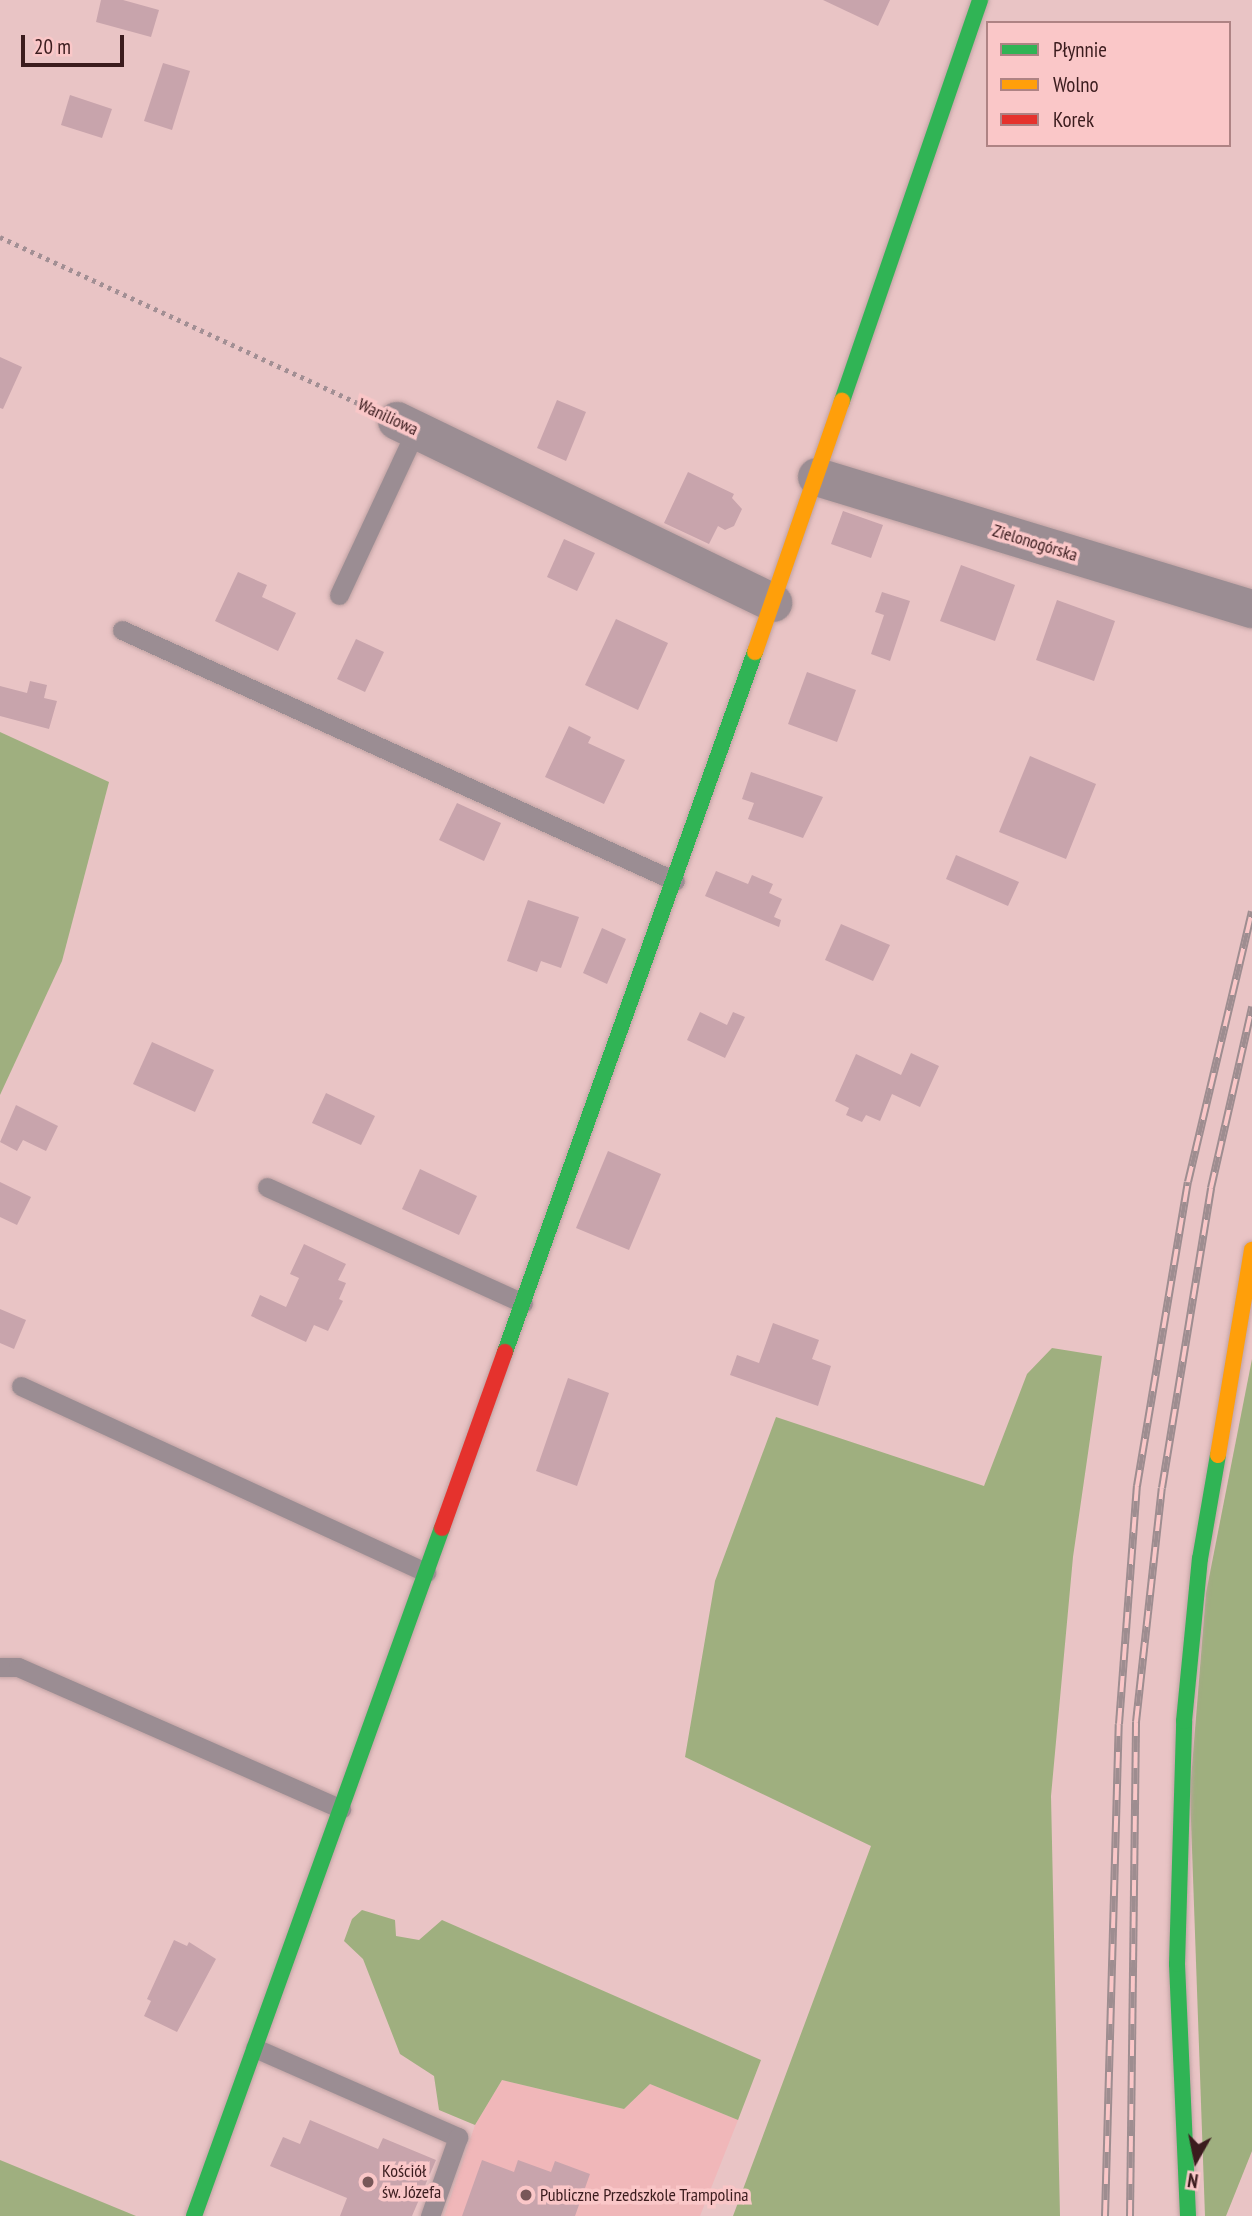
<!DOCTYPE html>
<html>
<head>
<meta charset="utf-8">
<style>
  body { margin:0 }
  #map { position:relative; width:1252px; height:2216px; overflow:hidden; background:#e9c4c5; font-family:"PT Sans Narrow",sans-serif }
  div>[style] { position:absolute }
  .built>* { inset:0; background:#f0b7b9 }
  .forest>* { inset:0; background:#9faf7f }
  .building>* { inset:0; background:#c8a4ac }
  .path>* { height:4.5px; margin-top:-2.25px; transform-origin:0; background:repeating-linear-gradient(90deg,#a28f94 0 3.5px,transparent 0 8.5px) }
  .roads { filter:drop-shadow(0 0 2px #c0a2a3) drop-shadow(0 0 2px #c0a2a3) }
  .lane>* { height:19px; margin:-9.5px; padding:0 9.5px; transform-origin:9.5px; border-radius:9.5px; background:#9b8d93 }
  .street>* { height:38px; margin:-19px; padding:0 19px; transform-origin:19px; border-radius:19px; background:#9b8d93 }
  .fast>* { height:16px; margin:-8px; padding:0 8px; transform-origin:8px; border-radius:8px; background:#30b455 }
  .slow>* { height:16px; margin:-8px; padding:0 8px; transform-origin:8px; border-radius:8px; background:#ff9f0a }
  .jam>* { height:16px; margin:-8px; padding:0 8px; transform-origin:8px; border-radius:8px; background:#e5322d }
  .rail>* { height:8px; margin-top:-4px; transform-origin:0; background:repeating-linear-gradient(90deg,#fac7c8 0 16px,#9e8d90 0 32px); box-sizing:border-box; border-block:2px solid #9e8d90 }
  .dots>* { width:19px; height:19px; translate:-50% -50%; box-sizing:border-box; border:4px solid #fac7c8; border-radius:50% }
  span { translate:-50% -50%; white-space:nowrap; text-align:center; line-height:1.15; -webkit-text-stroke:7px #fac7c8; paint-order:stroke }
  .street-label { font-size:18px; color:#3b1c1e }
  .poi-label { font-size:18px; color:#3b1c1e }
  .left { translate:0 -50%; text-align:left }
  .legend { position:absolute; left:986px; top:21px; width:245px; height:126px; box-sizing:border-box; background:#fac7c8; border:2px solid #ae8384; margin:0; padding:9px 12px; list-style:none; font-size:21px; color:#3b1c1e }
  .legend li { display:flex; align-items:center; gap:14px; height:35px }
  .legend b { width:35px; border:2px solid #ae8384 }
  .north { position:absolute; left:1161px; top:2125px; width:70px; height:70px; -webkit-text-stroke:5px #fac7c8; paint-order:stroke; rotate:189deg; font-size:19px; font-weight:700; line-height:28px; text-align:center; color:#3b1c1e }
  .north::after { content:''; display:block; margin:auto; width:24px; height:32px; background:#3b1c1e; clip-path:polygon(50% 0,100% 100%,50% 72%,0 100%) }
  .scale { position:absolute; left:21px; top:35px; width:103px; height:32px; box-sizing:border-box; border:4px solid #3b1c1e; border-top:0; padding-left:9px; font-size:21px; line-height:24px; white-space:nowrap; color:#3b1c1e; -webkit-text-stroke:5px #fac7c8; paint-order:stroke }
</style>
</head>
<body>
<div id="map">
  <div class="built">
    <i style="clip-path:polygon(502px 2080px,624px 2109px,650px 2084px,738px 2120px,700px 2216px,444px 2216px,475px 2125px)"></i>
  </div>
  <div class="forest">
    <i style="clip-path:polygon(0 732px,109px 782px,62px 961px,0 1095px)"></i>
    <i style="clip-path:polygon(1052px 1348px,1102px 1356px,1073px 1557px,1051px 1796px,1060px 2216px,733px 2216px,871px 1846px,685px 1757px,715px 1581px,776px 1417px,984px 1486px,1027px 1374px)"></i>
    <i style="clip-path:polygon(1252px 1359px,1252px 2151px,1226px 2216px,1205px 2216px,1190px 1792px,1206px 1593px)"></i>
    <i style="clip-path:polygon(362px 1910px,395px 1920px,396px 1936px,419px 1940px,442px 1920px,761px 2060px,738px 2120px,650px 2084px,624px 2109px,502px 2080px,475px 2125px,439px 2110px,434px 2076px,400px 2054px,363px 1959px,344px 1941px,352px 1919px)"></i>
    <i style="clip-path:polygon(0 2160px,136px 2216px,0 2216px)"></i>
  </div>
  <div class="building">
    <i style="clip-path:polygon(101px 0,123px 0,159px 10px,151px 37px,96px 22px)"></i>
    <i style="clip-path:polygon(823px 0,890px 0,878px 26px)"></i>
    <i style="clip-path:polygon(163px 63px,190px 71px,172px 130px,144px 121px)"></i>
    <i style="clip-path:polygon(70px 95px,112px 109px,102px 138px,61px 125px)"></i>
    <i style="clip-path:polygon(0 357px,22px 367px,3px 409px,0 408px)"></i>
    <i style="clip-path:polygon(557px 400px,586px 412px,566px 461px,537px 448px)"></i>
    <i style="clip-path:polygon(688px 472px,734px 494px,732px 498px,742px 509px,734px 526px,725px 530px,718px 526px,709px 544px,664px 523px)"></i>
    <i style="clip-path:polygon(843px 511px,883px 525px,871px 558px,831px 544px)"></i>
    <i style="clip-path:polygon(564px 539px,595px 553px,577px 591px,547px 577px)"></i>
    <i style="clip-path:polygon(961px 565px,1015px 585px,995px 641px,940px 621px)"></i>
    <i style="clip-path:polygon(238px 572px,267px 585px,262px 597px,296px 613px,278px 651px,215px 621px)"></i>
    <i style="clip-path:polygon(882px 592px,910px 601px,890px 661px,871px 654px,884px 615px,875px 612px)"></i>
    <i style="clip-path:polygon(1057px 600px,1115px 621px,1094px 681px,1036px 660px)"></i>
    <i style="clip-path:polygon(616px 619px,668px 643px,638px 710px,585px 685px)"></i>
    <i style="clip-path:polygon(356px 639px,384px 652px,365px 692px,337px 679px)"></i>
    <i style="clip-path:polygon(807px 672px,856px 690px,837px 742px,788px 724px)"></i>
    <i style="clip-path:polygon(30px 681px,47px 685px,44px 698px,57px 701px,49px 729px,0 716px,0 686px,27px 693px)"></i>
    <i style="clip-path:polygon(569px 726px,591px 737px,588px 743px,625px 760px,604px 804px,545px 777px)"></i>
    <i style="clip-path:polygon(1030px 756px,1096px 784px,1066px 859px,999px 832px)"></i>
    <i style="clip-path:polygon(751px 772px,823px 797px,803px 838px,748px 819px,754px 803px,742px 799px)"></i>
    <i style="clip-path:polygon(457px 803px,501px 823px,484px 861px,439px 840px)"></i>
    <i style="clip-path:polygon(956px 855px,1019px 882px,1008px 906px,946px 879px)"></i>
    <i style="clip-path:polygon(716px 871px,748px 884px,752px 875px,773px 884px,769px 893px,782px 899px,774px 917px,781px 920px,779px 927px,705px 896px)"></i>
    <i style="clip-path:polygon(528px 900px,579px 917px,561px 968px,541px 961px,537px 972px,507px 961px)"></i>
    <i style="clip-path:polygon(841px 924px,890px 945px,873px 981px,825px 960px)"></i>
    <i style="clip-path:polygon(602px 928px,626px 939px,607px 984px,583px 973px)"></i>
    <i style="clip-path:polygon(700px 1012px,727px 1025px,733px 1012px,745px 1017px,725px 1058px,687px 1040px)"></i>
    <i style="clip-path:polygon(152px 1042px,214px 1070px,195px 1112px,133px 1084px)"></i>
    <i style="clip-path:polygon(911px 1053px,939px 1066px,920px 1107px,892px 1094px,880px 1121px,866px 1115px,862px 1122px,846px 1115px,849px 1108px,835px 1101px,856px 1054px,901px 1075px)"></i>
    <i style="clip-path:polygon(326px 1093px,375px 1116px,361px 1145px,312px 1123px)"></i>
    <i style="clip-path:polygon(16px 1105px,58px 1126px,46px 1151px,23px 1140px,17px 1151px,0 1142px)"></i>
    <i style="clip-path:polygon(608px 1151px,661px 1174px,629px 1250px,576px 1228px)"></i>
    <i style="clip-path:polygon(420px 1169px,477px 1196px,459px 1235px,402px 1209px)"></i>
    <i style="clip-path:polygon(0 1182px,31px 1197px,17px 1225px,0 1217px)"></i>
    <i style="clip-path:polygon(304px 1244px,346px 1264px,338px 1280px,346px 1283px,339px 1299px,343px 1301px,328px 1331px,314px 1325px,306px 1342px,251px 1316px,260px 1295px,286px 1307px,299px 1278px,290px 1274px)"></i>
    <i style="clip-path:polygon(0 1309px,26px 1320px,14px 1349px,0 1343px)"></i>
    <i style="clip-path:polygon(773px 1323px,819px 1340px,812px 1359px,831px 1366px,818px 1406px,730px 1375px,737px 1355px,759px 1363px)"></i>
    <i style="clip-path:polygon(568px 1378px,609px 1393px,577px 1486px,536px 1471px)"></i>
    <i style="clip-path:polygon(174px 1940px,187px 1946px,189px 1942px,216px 1959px,177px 2032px,144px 2016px,151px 2001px,147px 1999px)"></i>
    <i style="clip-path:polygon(310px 2120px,378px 2149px,383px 2138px,436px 2160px,412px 2216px,340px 2216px,347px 2198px,270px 2166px,283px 2137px,300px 2144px)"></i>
    <i style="clip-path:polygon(482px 2160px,514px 2172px,518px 2160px,551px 2172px,555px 2161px,590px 2174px,575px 2216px,462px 2216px)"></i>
  </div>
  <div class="path">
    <i style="left:0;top:237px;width:401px;rotate:24.9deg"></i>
  </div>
  <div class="roads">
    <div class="lane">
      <i style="left:339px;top:595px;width:182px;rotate:-65deg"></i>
      <i style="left:122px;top:630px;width:607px;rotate:24.41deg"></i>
      <i style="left:267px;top:1187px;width:281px;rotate:24.4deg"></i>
      <i style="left:21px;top:1386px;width:446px;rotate:24.7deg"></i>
      <i style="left:0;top:1667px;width:18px"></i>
      <i style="left:18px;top:1667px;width:353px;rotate:23.7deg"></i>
      <i style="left:255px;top:2048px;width:222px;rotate:23.7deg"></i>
      <i style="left:458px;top:2137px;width:84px;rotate:109.5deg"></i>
    </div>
    <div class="street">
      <i style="left:397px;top:421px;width:418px;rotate:25.8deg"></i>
      <i style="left:817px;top:477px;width:455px;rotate:16.9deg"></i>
    </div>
    <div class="fast">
      <i style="left:842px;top:401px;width:424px;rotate:-71deg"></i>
      <i style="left:505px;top:1352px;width:743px;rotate:-70.35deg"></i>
      <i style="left:194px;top:2216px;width:731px;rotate:-70.18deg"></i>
      <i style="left:1188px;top:2216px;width:252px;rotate:-92.5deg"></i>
      <i style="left:1177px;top:1964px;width:243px;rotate:-88.3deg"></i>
      <i style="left:1184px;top:1721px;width:163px;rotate:-84.4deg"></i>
      <i style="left:1200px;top:1559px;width:106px;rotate:-80.2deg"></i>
    </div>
    <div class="slow">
      <i style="left:755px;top:652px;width:266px;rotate:-70.9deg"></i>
      <i style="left:1218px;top:1455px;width:208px;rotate:-80.6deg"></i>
    </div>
    <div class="jam">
      <i style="left:442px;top:1528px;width:187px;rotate:-70.3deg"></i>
    </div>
  </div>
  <div class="rail">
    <i style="left:1105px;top:2216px;width:492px;rotate:-88.4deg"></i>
    <i style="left:1119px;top:1724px;width:239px;rotate:-85.7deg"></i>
    <i style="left:1137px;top:1486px;width:308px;rotate:-80.5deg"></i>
    <i style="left:1188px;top:1182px;width:278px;rotate:-76.7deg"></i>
    <i style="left:1130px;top:2216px;width:494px;rotate:-89.3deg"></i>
    <i style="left:1136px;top:1722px;width:235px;rotate:-83.7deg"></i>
    <i style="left:1162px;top:1488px;width:304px;rotate:-80.7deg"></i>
    <i style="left:1211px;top:1188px;width:186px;rotate:-77.2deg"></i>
  </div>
  <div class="dots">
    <i style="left:368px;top:2182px;background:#785758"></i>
    <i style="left:526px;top:2195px;background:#785758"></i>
  </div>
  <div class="street-label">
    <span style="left:388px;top:417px;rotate:25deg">Waniliowa</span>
    <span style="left:1035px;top:543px;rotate:17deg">Zielonogórska</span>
  </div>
  <div class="poi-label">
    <span class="left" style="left:382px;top:2182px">Kościół<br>św. Józefa</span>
    <span class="left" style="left:540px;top:2195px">Publiczne Przedszkole Trampolina</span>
  </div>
  <ul class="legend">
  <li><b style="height:9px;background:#30b455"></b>Płynnie</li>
  <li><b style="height:9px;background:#ff9f0a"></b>Wolno</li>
  <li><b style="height:9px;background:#e5322d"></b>Korek</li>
  </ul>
  <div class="north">N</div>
  <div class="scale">20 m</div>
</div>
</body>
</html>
